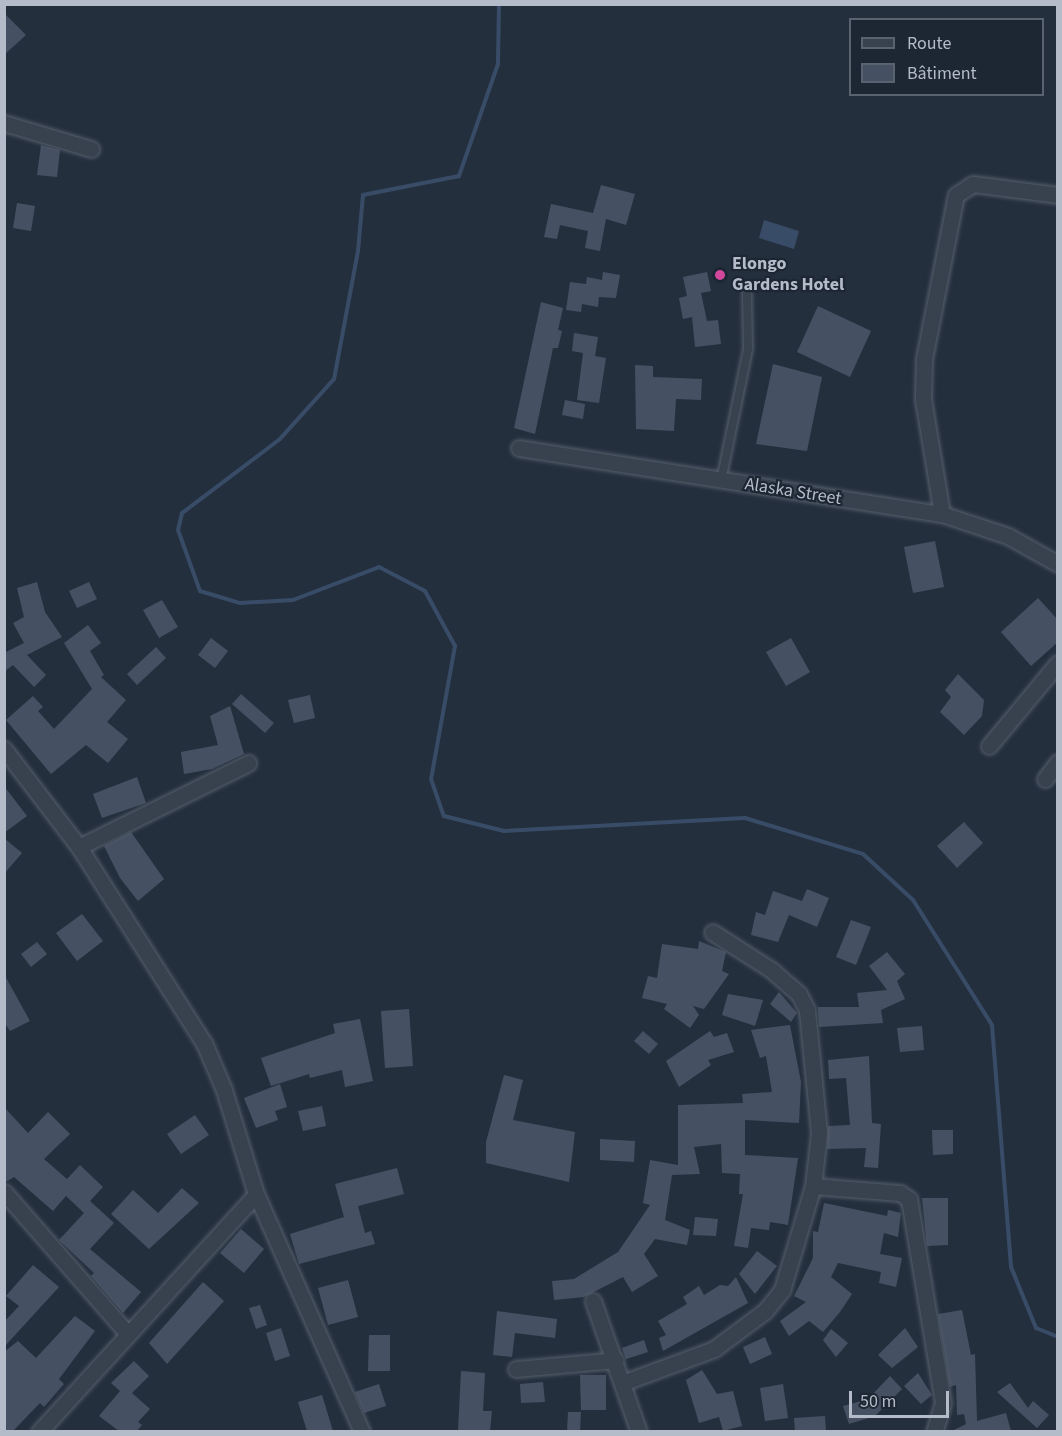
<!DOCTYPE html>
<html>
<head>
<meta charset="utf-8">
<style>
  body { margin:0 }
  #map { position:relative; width:1062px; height:1436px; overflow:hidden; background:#242f3e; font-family:"Source Sans 3",sans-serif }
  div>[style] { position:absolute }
  .water>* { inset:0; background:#394c67 }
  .stream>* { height:4px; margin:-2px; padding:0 2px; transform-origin:2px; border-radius:2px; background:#394c67 }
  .building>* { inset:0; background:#455162 }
  .roads { filter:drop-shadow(0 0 2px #565f6c) drop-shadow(0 0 2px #565f6c) }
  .lane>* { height:8px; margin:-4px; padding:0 4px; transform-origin:4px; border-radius:4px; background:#38414e }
  .street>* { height:15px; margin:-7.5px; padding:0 7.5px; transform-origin:7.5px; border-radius:7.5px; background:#38414e }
  .dots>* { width:16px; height:16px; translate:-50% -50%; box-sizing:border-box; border:3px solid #1d2633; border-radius:50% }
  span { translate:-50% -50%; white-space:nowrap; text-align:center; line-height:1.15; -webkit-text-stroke:4.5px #1d2633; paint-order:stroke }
  .poi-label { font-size:18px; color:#b4bcc9; font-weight:700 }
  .left { translate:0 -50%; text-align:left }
  .street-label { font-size:18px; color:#b4bcc9 }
  .frame { position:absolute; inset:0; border:6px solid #b4bcc9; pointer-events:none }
  .legend { position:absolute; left:849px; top:18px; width:195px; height:78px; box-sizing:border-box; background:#1d2633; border:2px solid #59626f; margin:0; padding:8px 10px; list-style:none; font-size:18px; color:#b4bcc9 }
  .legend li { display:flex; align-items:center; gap:12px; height:30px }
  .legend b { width:30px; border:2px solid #59626f }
  .scale { position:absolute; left:849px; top:1391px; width:100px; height:27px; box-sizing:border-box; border:3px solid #b4bcc9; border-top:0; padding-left:8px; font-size:18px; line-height:21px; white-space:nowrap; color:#b4bcc9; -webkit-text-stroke:4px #1d2633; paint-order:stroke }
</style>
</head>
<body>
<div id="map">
  <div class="water">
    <i style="clip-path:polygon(764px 220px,799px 231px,794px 249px,759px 238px)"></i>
  </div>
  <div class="stream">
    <i style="left:499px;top:4px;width:60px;rotate:91deg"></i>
    <i style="left:498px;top:64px;width:119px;rotate:109.2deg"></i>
    <i style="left:459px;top:176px;width:98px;rotate:168.8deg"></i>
    <i style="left:363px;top:195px;width:56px;rotate:95.1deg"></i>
    <i style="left:358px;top:251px;width:130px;rotate:100.6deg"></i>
    <i style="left:334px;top:379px;width:81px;rotate:132deg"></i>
    <i style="left:280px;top:439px;width:123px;rotate:142.9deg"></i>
    <i style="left:182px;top:513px;width:17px;rotate:103deg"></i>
    <i style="left:178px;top:530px;width:65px;rotate:70.2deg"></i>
    <i style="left:200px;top:591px;width:42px;rotate:16.7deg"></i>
    <i style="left:240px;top:603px;width:53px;rotate:-3.2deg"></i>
    <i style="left:293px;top:600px;width:92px;rotate:-21deg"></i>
    <i style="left:379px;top:567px;width:52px;rotate:27.6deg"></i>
    <i style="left:425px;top:591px;width:63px;rotate:61.4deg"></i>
    <i style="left:455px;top:646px;width:135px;rotate:100.2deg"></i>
    <i style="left:431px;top:779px;width:39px;rotate:71deg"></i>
    <i style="left:444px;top:816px;width:62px;rotate:14deg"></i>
    <i style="left:504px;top:831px;width:241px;rotate:-3.1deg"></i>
    <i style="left:745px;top:818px;width:123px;rotate:17deg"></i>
    <i style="left:863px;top:854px;width:68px;rotate:42.6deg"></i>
    <i style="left:913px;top:900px;width:148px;rotate:57.7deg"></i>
    <i style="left:992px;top:1025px;width:243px;rotate:85.5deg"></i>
    <i style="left:1011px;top:1267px;width:66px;rotate:67.7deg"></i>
    <i style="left:1036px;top:1328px;width:24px;rotate:22deg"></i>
  </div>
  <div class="building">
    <i style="clip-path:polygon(4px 13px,26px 35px,4px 55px)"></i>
    <i style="clip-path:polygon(41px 145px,60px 150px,57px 177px,37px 175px)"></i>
    <i style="clip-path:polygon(601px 185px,635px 194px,626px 225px,606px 219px,600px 251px,585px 248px,588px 231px,560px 225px,557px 239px,544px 237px,551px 204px,593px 213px)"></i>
    <i style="clip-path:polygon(17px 203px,35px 206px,31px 231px,13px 228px)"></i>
    <i style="clip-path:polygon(603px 272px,620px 275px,616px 298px,599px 297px,598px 307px,582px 304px,581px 312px,566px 310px,570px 282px,586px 284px,587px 277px,602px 280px)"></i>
    <i style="clip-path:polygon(707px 272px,711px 291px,701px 293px,707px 321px,718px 320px,721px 344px,695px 347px,692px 317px,683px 319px,679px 298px,687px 296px,683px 277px)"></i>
    <i style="clip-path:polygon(541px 302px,563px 308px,558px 330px,562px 331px,558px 348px,553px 348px,535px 434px,514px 428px)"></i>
    <i style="clip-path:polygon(818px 306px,871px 331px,850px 377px,797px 352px)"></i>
    <i style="clip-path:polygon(574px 333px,598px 337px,595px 356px,606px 358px,599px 403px,577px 400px,583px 353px,572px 351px)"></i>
    <i style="clip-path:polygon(773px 364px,822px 377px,807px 451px,756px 444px)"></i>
    <i style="clip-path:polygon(635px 365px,653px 366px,653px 377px,702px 379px,701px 400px,676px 399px,674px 431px,636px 429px)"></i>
    <i style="clip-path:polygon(565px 400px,585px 404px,583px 419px,562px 415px)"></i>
    <i style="clip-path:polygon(935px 541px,944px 587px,913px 593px,904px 547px)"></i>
    <i style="clip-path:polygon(37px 582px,45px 612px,62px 637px,27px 655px,46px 675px,34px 687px,13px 665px,4px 672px,4px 653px,24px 643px,13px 623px,24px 617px,17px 588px)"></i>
    <i style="clip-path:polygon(89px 582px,97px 599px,77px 608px,69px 591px)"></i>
    <i style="clip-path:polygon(1038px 598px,1058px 620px,1058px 642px,1031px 666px,1001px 632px)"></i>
    <i style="clip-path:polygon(162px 600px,178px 627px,159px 638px,143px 610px)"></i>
    <i style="clip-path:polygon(88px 625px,101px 643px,90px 651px,104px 675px,101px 677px,126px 700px,107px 722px,128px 739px,108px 763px,86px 745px,51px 774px,6px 720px,33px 696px,43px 707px,38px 711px,54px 729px,92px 689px,64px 643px)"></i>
    <i style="clip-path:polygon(211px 638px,228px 651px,215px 668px,198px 655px)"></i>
    <i style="clip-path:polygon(791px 638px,810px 672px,786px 686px,766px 652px)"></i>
    <i style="clip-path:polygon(156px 647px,166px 658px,137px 685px,127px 674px)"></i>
    <i style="clip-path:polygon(958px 674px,984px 700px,982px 716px,964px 735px,940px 712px,951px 697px,945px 690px)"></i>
    <i style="clip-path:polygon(241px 694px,274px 723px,265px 733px,232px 704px)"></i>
    <i style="clip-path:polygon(310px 695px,315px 718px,294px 723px,288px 700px)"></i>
    <i style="clip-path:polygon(230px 706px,244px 754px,212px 769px,184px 774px,181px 752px,218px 745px,210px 716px)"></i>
    <i style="clip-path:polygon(137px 777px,146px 803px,102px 818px,93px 794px)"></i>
    <i style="clip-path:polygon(4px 786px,27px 816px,4px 833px)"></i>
    <i style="clip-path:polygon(964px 822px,983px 843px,957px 868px,937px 846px)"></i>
    <i style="clip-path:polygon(131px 832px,164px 879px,138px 901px,120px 878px,104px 846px)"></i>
    <i style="clip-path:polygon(4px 838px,22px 853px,4px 874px)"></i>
    <i style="clip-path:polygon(807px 889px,829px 898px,817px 927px,789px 915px,778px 942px,751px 935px,756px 912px,765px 915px,773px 891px,802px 901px)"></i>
    <i style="clip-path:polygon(82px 914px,103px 941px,77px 961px,56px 933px)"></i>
    <i style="clip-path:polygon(851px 920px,871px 927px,856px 965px,836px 957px)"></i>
    <i style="clip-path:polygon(699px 941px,726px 952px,722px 971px,729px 974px,704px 1009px,693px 1006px,699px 1015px,690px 1028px,664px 1009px,667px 1004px,642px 998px,648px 976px,657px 978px,662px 944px,698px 949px)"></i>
    <i style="clip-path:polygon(37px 942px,47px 954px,31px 967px,21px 954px)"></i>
    <i style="clip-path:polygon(887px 952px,905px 974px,897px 981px,905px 999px,881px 1010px,883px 1023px,819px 1027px,818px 1007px,859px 1007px,857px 993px,887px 990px,869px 966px)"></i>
    <i style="clip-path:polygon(4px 974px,30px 1021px,10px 1031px,4px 1022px)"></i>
    <i style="clip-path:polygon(779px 992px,797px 1013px,791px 1022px,770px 1004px)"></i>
    <i style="clip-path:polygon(728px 994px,763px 1000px,755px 1026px,722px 1015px)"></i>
    <i style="clip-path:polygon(409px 1009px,413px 1066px,385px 1068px,381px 1011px)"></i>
    <i style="clip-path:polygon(360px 1019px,373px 1081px,345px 1087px,342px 1070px,310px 1078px,309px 1074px,271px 1086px,261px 1058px,335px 1033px,333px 1024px)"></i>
    <i style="clip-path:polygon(790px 1025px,801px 1082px,799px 1123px,745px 1120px,745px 1155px,798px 1158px,788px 1225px,770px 1222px,769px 1230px,751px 1228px,748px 1248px,734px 1246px,743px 1194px,739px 1194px,740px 1174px,722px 1173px,721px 1144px,694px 1147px,700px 1174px,672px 1175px,665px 1220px,690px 1230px,687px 1245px,655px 1239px,644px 1254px,658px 1276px,632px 1292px,623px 1277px,584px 1297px,554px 1300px,552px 1281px,574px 1279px,618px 1252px,650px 1205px,643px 1203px,650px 1160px,678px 1165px,678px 1105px,743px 1103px,742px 1094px,772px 1092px,766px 1056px,760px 1058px,751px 1030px)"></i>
    <i style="clip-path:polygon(922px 1026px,924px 1050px,900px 1052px,897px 1028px)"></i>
    <i style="clip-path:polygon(643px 1031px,658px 1044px,649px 1054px,634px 1041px)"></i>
    <i style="clip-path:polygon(710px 1031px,714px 1037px,727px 1033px,734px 1052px,708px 1060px,711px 1065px,679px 1087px,666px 1061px)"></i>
    <i style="clip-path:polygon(869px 1056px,872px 1123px,881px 1124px,878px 1168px,864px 1167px,866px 1148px,827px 1149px,828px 1126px,850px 1125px,846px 1078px,829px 1079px,828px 1060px)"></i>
    <i style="clip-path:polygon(504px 1075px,523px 1080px,513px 1120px,575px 1132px,569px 1182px,486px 1163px,486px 1142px)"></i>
    <i style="clip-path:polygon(280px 1084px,287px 1107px,275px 1111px,278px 1120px,256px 1128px,244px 1098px)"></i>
    <i style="clip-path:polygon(322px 1106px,326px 1126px,303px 1131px,298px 1111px)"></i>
    <i style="clip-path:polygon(4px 1107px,28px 1133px,48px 1112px,70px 1134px,44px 1159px,67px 1179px,80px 1165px,103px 1187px,90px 1201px,114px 1223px,90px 1249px,141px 1292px,123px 1313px,91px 1276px,94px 1273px,59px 1240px,84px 1213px,66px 1196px,53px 1211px,14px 1177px,4px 1183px)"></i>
    <i style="clip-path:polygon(195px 1115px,209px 1135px,181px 1154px,167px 1134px)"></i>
    <i style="clip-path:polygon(932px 1130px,953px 1130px,953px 1154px,933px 1155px)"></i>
    <i style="clip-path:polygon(600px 1139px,635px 1141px,634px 1162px,600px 1160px)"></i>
    <i style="clip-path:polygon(397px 1168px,404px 1194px,358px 1206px,365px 1233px,371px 1231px,375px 1244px,299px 1264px,290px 1234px,344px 1217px,335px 1184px)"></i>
    <i style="clip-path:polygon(182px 1188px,199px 1203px,149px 1249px,111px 1214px,133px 1190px,158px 1213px)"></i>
    <i style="clip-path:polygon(922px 1198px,948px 1198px,948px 1245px,927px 1246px)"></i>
    <i style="clip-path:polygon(824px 1203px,887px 1216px,888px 1210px,901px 1213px,898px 1237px,884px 1233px,880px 1254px,902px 1258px,896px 1287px,879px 1283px,881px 1272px,838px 1263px,831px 1277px,852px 1294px,840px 1312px,823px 1332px,809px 1321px,789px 1336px,780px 1321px,806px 1302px,794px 1296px,813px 1258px,813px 1231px,818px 1232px)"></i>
    <i style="clip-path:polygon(695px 1217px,718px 1219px,716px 1236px,693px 1235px)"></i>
    <i style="clip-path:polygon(241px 1229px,264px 1249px,244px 1273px,220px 1253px)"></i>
    <i style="clip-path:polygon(757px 1251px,777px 1266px,755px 1294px,739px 1274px)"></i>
    <i style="clip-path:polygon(33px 1265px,59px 1287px,4px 1347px,4px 1322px,19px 1306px,6px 1296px)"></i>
    <i style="clip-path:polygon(736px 1277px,748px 1303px,663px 1351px,659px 1338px,666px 1335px,658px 1321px,687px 1304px,683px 1297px,699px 1286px,704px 1295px,720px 1285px,728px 1286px)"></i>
    <i style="clip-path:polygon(348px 1280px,358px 1317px,328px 1325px,318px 1288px)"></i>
    <i style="clip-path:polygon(203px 1282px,224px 1301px,167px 1364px,149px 1343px)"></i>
    <i style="clip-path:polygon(260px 1305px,267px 1325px,256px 1329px,249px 1308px)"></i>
    <i style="clip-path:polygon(962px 1310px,971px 1355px,975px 1354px,977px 1421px,1006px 1413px,1011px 1431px,952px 1431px,966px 1424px,964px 1414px,957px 1415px,956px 1385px,950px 1387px,938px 1314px)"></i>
    <i style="clip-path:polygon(497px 1311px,557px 1319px,555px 1338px,515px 1333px,512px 1357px,493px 1355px)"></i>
    <i style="clip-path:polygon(75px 1316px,95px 1331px,59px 1379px,64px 1384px,44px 1407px,40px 1403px,13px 1431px,4px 1431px,4px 1352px,18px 1341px,36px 1358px)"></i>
    <i style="clip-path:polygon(281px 1328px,290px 1356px,275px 1361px,266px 1333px)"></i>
    <i style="clip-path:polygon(905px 1328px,918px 1347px,892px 1368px,878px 1355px)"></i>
    <i style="clip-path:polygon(831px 1329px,848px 1343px,836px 1357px,823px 1340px)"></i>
    <i style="clip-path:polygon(369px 1335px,390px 1335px,390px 1371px,368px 1371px)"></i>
    <i style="clip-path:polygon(765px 1337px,772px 1354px,750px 1364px,743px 1347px)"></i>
    <i style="clip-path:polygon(644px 1340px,648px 1352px,626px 1359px,622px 1348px)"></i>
    <i style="clip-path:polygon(134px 1361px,149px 1376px,132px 1393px,150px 1409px,138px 1422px,142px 1425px,137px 1431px,119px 1431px,99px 1416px,120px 1391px,111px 1383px)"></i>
    <i style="clip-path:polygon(702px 1370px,717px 1394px,733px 1391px,742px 1426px,723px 1431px,719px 1417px,699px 1423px,686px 1380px)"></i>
    <i style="clip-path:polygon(461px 1371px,485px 1373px,483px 1411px,492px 1411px,490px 1431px,458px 1431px)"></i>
    <i style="clip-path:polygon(918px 1373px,932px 1395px,921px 1404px,904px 1386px)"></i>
    <i style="clip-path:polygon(580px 1375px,606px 1375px,606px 1410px,581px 1410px)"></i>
    <i style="clip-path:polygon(890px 1376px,902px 1389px,875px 1416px,849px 1424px,843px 1406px,868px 1399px)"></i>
    <i style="clip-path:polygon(543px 1382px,545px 1402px,521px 1403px,520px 1384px)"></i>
    <i style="clip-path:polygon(1010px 1383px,1028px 1408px,1033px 1401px,1049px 1415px,1037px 1428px,997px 1392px)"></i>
    <i style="clip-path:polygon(379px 1384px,386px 1406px,364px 1413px,355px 1392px)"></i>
    <i style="clip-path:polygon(783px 1384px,788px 1418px,765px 1421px,760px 1388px)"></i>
    <i style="clip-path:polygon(322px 1395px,333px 1431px,307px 1431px,298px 1402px)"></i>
    <i style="clip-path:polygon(568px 1412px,581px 1412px,580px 1431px,567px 1431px)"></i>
    <i style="clip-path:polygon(825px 1416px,826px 1431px,795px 1431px,794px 1418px)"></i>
  </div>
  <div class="roads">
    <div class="lane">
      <i style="left:721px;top:481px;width:135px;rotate:-78.4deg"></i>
      <i style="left:748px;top:349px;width:56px;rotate:-91deg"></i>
    </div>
    <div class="street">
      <i style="left:4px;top:123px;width:91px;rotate:16.6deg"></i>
      <i style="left:519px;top:448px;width:428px;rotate:8.9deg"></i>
      <i style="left:942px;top:514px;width:70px;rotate:18.4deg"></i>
      <i style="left:1008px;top:536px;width:57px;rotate:29.2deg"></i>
      <i style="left:942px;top:514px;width:117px;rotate:-99.4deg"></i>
      <i style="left:923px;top:399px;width:40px;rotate:-88.6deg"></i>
      <i style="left:924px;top:359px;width:167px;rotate:-79deg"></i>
      <i style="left:956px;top:195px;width:20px;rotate:-33deg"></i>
      <i style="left:973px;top:184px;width:86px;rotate:7.4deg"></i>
      <i style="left:989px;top:746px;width:108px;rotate:-50.3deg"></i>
      <i style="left:4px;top:749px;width:123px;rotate:52.6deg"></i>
      <i style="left:79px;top:847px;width:232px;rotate:57.5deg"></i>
      <i style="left:204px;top:1043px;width:51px;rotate:66.9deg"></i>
      <i style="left:224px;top:1090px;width:109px;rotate:72.9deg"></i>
      <i style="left:256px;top:1194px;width:261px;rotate:66deg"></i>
      <i style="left:1045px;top:779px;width:21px;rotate:-53deg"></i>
      <i style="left:79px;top:847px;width:189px;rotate:-26.4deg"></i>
      <i style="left:813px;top:1186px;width:87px;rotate:4.6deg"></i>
      <i style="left:900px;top:1193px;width:11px;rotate:34deg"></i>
      <i style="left:909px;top:1199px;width:207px;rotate:80.5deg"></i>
      <i style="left:943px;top:1403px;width:30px;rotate:107deg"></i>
      <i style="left:4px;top:1192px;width:189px;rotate:48.9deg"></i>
      <i style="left:593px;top:1301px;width:139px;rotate:70.7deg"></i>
      <i style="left:516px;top:1369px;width:100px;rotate:-5.1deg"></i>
      <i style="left:625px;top:1382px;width:95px;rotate:-20.3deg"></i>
      <i style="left:714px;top:1349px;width:64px;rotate:-36.7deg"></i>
      <i style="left:765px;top:1311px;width:27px;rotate:-51deg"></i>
      <i style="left:782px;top:1290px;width:109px;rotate:-73.4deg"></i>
      <i style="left:813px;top:1186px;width:53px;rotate:-83.5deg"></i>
      <i style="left:819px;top:1133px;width:124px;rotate:-95.6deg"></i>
      <i style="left:807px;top:1010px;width:18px;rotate:-117deg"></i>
      <i style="left:799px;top:994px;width:35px;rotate:-139deg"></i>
      <i style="left:773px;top:971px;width:72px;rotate:-147.4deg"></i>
      <i style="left:39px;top:1432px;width:322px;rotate:-47.6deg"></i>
    </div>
  </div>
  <div class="dots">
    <i style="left:720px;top:275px;background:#d1479c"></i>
  </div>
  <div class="poi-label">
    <span class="left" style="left:732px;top:275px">Elongo<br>Gardens Hotel</span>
  </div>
  <div class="street-label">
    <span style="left:793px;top:492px;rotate:9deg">Alaska Street</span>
  </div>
  <div class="frame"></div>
  <ul class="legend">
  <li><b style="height:8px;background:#38414e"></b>Route</li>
  <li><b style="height:16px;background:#455162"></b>Bâtiment</li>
  </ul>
  <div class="scale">50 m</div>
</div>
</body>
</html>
